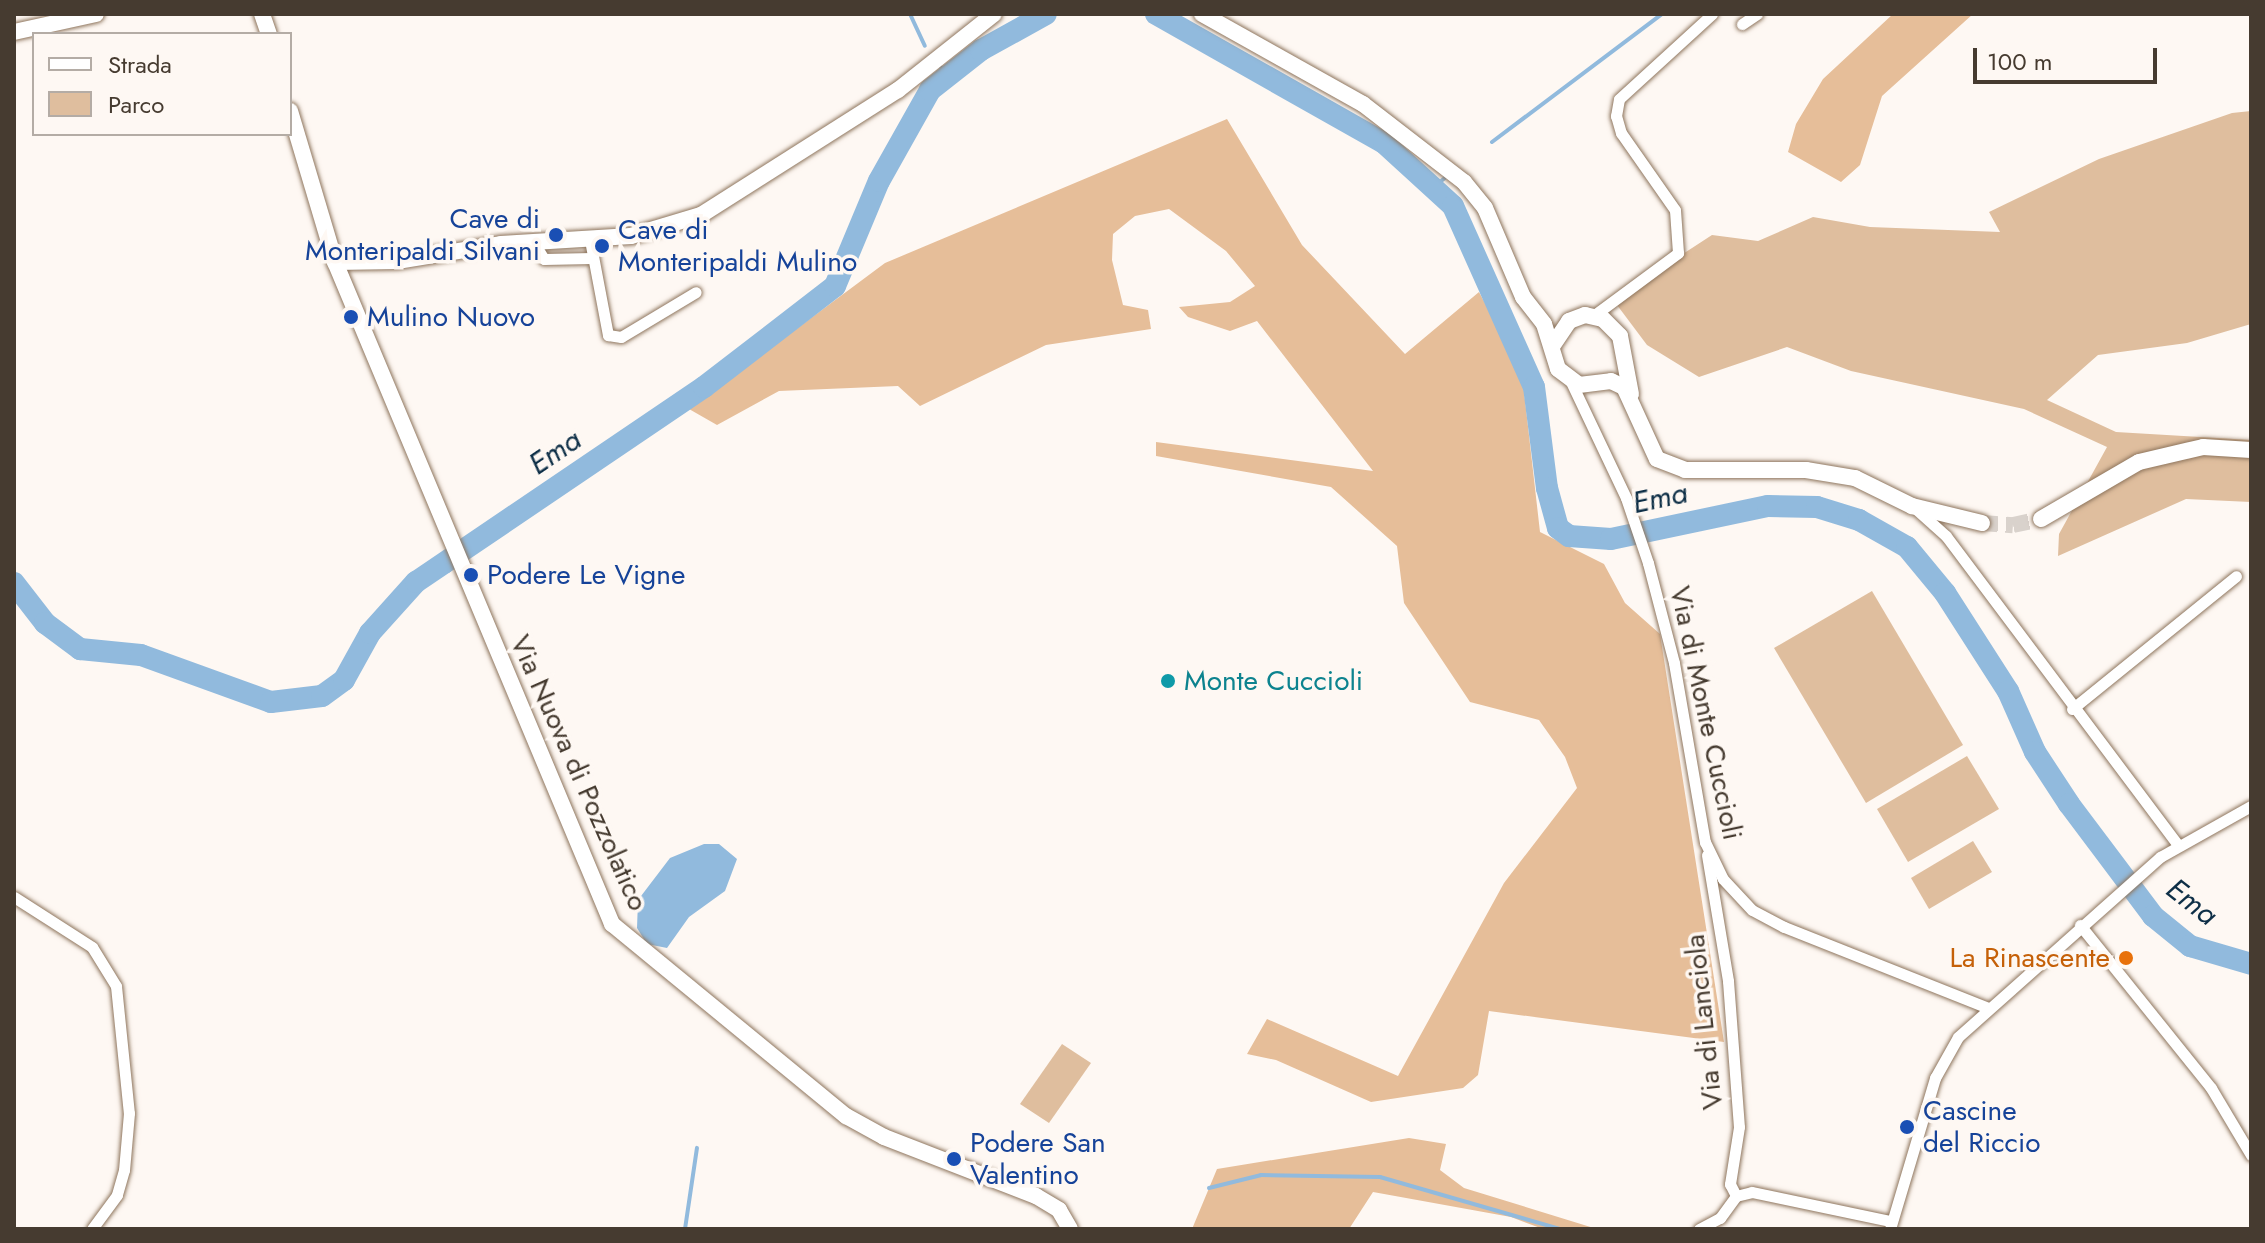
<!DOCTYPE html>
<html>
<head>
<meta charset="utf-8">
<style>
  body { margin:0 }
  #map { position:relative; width:2265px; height:1243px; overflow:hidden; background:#fef8f3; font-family:Jost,sans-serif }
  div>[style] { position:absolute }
  .green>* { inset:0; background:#dfbe9e }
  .forest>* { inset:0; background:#e6be99 }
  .water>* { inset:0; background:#91badd }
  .stream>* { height:4px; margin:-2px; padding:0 2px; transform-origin:2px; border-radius:2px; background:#91badd }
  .river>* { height:22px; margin:-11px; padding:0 11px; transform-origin:11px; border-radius:11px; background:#91badd }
  .secondary-tunnel>* { height:16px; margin-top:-8px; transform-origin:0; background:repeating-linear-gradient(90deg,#d9d2cc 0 16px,transparent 0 24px) }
  .roads { filter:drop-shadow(0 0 2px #8e755d) drop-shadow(0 0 2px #8e755d) }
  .street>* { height:11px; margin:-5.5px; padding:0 5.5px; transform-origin:5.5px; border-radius:5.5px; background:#fff }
  .secondary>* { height:16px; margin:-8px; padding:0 8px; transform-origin:8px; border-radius:8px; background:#fff }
  .dots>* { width:22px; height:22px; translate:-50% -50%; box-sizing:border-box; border:4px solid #fef8f3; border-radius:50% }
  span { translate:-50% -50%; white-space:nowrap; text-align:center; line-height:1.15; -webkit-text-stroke:7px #fef8f3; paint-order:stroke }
  .transit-label { font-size:28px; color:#164399 }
  .right { translate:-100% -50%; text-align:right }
  .left { translate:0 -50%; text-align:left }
  .culture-label { font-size:28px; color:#0d838f }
  .street-label { font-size:28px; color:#463b30 }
  .food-label { font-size:28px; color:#c56008 }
  .water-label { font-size:30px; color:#0e2f47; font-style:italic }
  .frame { position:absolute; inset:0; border:16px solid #463b30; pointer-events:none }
  .legend { position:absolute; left:32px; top:32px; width:260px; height:104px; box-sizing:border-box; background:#fef8f3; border:2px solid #b4aca5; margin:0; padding:10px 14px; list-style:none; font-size:24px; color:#463b30 }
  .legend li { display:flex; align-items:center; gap:16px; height:40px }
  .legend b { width:40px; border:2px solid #b4aca5 }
  .scale { position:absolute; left:1973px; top:48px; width:184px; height:36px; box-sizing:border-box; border:4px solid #463b30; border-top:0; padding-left:10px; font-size:24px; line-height:28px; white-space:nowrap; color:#463b30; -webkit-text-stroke:6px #fef8f3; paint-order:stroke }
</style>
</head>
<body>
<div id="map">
  <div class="green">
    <i style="clip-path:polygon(2251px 111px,2251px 324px,2187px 343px,2098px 355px,2047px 400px,2116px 432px,2251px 440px,2251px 502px,2186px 499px,2058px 556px,2059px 534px,2107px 447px,2024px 409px,1851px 371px,1787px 347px,1699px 377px,1647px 345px,1617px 305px,1626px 291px,1712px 235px,1758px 241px,1813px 217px,1870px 227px,2000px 232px,1989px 212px,2099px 159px,2232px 113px)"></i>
    <i style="clip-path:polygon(1872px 591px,1963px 745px,1866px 803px,1774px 648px)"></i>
    <i style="clip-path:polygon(1967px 756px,1999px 809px,1908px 862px,1877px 809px)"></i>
    <i style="clip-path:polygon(1973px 841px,1992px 872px,1929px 909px,1911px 878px)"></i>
    <i style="clip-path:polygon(1062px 1044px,1091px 1063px,1049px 1123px,1020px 1104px)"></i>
  </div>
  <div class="forest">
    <i style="clip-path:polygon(1893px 14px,1973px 14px,1882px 96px,1860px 165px,1841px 182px,1788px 152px,1796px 124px,1823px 79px)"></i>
    <i style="clip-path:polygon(1227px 119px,1302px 245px,1405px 354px,1479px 292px,1522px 374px,1540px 532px,1604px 564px,1625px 603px,1660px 634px,1724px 1042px,1489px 1011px,1478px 1075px,1463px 1088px,1371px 1102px,1276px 1060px,1247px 1054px,1267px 1019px,1398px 1076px,1504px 883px,1577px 788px,1565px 757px,1539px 720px,1470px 702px,1404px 603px,1397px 546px,1331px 487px,1156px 456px,1156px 442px,1373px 471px,1257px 321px,1230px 331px,1188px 317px,1179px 307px,1230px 302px,1255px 286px,1226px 251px,1169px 209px,1135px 216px,1113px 234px,1112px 260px,1123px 305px,1148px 310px,1151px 329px,1046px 345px,920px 406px,898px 386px,779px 391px,717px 425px,689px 409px,885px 263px)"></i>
    <i style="clip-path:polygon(1409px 1138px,1446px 1144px,1440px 1170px,1464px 1188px,1597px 1229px,1543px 1229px,1511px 1217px,1373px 1192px,1349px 1229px,1192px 1229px,1217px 1169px)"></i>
  </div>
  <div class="water">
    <i style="clip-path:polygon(704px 844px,719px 844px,737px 859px,725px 891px,689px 917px,667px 948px,647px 944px,637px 928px,638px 900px,670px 858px)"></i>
  </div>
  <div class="stream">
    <i style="left:910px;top:14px;width:35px;rotate:65deg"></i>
    <i style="left:939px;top:65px;width:15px;rotate:48deg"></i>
    <i style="left:1492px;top:142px;width:213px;rotate:-37deg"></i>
    <i style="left:1435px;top:186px;width:13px;rotate:-39deg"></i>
    <i style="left:446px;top:561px;width:10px;rotate:73deg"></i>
    <i style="left:1209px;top:1188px;width:54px;rotate:-14deg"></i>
    <i style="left:1261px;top:1175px;width:119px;rotate:1deg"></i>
    <i style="left:1380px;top:1177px;width:187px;rotate:16.1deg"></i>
    <i style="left:685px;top:1229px;width:82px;rotate:-81.6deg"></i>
  </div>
  <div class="river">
    <i style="left:1156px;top:14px;width:262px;rotate:29.5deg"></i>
    <i style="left:1384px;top:143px;width:93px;rotate:42.4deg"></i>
    <i style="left:1453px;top:206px;width:198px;rotate:65.9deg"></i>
    <i style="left:1534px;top:387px;width:102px;rotate:82.7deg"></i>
    <i style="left:1547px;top:488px;width:41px;rotate:74.6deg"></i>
    <i style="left:1558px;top:528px;width:14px;rotate:36deg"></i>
    <i style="left:1569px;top:536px;width:42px;rotate:4.1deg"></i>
    <i style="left:1611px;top:539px;width:160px;rotate:-11.9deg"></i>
    <i style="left:1768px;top:506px;width:49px;rotate:1.2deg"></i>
    <i style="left:1817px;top:507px;width:44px;rotate:17.2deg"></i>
    <i style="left:1859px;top:520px;width:55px;rotate:29.4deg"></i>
    <i style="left:1907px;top:547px;width:60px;rotate:50.4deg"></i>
    <i style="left:1945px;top:593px;width:117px;rotate:57.3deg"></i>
    <i style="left:2008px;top:691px;width:67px;rotate:66.1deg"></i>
    <i style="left:2035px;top:752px;width:62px;rotate:56.8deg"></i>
    <i style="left:2069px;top:804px;width:140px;rotate:53.1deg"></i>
    <i style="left:2153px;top:916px;width:48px;rotate:39deg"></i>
    <i style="left:2190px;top:946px;width:64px;rotate:16.4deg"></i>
    <i style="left:14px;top:583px;width:51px;rotate:52.2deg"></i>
    <i style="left:45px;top:623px;width:44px;rotate:36.6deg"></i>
    <i style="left:80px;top:649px;width:61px;rotate:5.6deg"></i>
    <i style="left:141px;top:655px;width:138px;rotate:19.9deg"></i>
    <i style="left:271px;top:702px;width:51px;rotate:-6.7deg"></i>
    <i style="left:322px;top:696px;width:27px;rotate:-36deg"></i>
    <i style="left:344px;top:680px;width:54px;rotate:-61deg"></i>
    <i style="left:370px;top:633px;width:69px;rotate:-48deg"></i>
    <i style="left:416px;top:582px;width:348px;rotate:-34.1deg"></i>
    <i style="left:704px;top:387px;width:165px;rotate:-37.6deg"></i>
    <i style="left:835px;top:286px;width:114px;rotate:-67.3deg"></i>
    <i style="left:879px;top:181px;width:104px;rotate:-60.7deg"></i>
    <i style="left:930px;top:90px;width:65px;rotate:-38.1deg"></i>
    <i style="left:981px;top:50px;width:74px;rotate:-29deg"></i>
  </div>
  <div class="secondary-tunnel">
    <i style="left:1982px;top:523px;width:31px;rotate:4deg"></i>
    <i style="left:2013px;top:525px;width:29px;rotate:-12deg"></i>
  </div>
  <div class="roads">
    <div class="street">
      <i style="left:1742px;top:24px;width:18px;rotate:-34deg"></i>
      <i style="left:590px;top:240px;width:97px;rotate:79.3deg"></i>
      <i style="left:608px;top:335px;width:13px;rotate:9deg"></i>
      <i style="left:621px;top:337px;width:87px;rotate:-31deg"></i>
      <i style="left:534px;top:243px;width:19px;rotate:58deg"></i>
      <i style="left:544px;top:259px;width:48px;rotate:-1.2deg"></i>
      <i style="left:1593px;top:316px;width:106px;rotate:-36.5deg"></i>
      <i style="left:1678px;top:253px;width:43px;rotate:-94deg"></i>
      <i style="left:1675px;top:210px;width:94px;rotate:-125deg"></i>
      <i style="left:1621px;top:133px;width:18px;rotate:-106deg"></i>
      <i style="left:1616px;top:116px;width:17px;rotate:-80deg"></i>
      <i style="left:1619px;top:99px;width:126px;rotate:-42.4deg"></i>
      <i style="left:1571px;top:382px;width:128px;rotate:64.6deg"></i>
      <i style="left:1626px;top:498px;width:69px;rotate:71.3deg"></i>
      <i style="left:1648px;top:563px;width:103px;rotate:75.4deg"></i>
      <i style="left:1674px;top:663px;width:182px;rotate:80.2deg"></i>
      <i style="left:1705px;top:842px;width:41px;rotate:64.1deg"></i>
      <i style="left:1723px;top:879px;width:42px;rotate:46.9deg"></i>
      <i style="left:1752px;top:910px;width:36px;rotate:28deg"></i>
      <i style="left:1784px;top:927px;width:220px;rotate:21.6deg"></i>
      <i style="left:1916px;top:509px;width:40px;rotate:42deg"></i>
      <i style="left:1946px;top:536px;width:386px;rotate:53.1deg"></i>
      <i style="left:2072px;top:709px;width:211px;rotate:-39deg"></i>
      <i style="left:1707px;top:855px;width:128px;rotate:80.5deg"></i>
      <i style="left:1728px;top:981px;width:146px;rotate:85.7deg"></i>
      <i style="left:1739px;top:1127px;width:58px;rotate:99deg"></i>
      <i style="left:1730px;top:1184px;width:13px;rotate:63deg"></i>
      <i style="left:14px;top:897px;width:93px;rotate:32.7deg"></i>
      <i style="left:92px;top:947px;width:46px;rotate:58.4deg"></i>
      <i style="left:116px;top:986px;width:128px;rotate:84.2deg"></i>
      <i style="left:129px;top:1113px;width:57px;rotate:95deg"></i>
      <i style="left:124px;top:1170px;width:26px;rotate:106deg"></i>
      <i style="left:117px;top:1195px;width:42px;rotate:126.3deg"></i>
      <i style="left:2080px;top:925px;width:209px;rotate:51.2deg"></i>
      <i style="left:2211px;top:1088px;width:78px;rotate:59.2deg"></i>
      <i style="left:1699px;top:1229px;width:24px;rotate:-28deg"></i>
      <i style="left:1720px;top:1218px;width:27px;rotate:-54deg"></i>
      <i style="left:1736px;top:1196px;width:16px;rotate:-14deg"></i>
      <i style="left:1752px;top:1192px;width:141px;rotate:11.9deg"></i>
      <i style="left:1890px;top:1229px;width:158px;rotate:-73.4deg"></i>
      <i style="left:1935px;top:1078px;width:47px;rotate:-60.7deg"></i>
      <i style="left:1958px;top:1037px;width:271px;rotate:-41.7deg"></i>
      <i style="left:2160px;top:857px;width:104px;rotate:-29.3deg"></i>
    </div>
    <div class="secondary">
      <i style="left:262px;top:14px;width:21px;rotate:71deg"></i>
      <i style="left:1202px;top:14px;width:184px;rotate:29.2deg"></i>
      <i style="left:1363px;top:104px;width:128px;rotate:37.7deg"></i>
      <i style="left:1464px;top:182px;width:33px;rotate:51deg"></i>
      <i style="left:1485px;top:208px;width:97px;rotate:66.9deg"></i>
      <i style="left:1523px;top:297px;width:34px;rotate:52deg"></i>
      <i style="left:1544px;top:324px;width:47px;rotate:72.7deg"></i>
      <i style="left:1558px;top:369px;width:26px;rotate:37deg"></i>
      <i style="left:1579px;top:385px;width:32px;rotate:-7deg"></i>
      <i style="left:1611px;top:381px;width:14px;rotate:25deg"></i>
      <i style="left:1624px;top:387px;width:79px;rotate:65.4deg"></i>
      <i style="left:1657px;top:459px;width:30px;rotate:21deg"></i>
      <i style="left:1685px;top:470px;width:121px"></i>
      <i style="left:1806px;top:470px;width:50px;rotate:9.3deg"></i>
      <i style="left:1855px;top:478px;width:64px;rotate:26.2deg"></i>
      <i style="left:1912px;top:506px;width:72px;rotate:13.7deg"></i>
      <i style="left:14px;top:32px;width:84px;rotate:-12.4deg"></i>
      <i style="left:290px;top:111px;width:158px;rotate:73.4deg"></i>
      <i style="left:335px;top:262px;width:718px;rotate:67.29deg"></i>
      <i style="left:612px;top:924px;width:303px;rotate:39.4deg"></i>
      <i style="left:846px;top:1116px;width:43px;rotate:28.9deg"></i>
      <i style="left:884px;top:1137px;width:163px;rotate:21.2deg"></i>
      <i style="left:1036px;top:1196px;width:27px;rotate:31deg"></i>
      <i style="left:1059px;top:1210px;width:22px;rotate:60deg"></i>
      <i style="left:335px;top:262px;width:62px;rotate:-0.9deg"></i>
      <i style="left:397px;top:261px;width:105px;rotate:-9.3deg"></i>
      <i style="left:501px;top:244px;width:130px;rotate:-3.5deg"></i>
      <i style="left:631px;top:236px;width:73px;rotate:-16.7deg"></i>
      <i style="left:701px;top:215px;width:233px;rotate:-32.4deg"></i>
      <i style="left:898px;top:90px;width:122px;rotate:-38.4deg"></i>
      <i style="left:1553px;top:345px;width:29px;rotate:-56deg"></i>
      <i style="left:1569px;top:321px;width:17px;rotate:-21deg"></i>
      <i style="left:1585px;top:315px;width:18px;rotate:13deg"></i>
      <i style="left:1603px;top:319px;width:24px;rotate:45deg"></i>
      <i style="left:1620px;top:336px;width:59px;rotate:79.3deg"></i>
      <i style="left:2041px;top:519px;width:113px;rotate:-30.2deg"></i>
      <i style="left:2139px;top:462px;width:66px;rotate:-13.2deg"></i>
      <i style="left:2203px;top:447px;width:48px;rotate:3.6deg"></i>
    </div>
  </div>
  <div class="dots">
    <i style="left:556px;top:235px;background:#1a4fb4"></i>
    <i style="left:602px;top:246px;background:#1a4fb4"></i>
    <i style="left:351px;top:317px;background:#1a4fb4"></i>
    <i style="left:471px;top:575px;background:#1a4fb4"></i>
    <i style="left:1168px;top:681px;background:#0f9aa8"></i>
    <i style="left:2126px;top:958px;background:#e8710a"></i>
    <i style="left:1907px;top:1127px;background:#1a4fb4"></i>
    <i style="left:954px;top:1159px;background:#1a4fb4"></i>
  </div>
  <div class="transit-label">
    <span class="right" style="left:540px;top:235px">Cave di<br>Monteripaldi Silvani</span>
    <span class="left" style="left:618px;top:246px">Cave di<br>Monteripaldi Mulino</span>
    <span class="left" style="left:367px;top:317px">Mulino Nuovo</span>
    <span class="left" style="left:487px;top:575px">Podere Le Vigne</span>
    <span class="left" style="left:1923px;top:1127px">Cascine<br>del Riccio</span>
    <span class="left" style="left:970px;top:1159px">Podere San<br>Valentino</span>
  </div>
  <div class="culture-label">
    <span class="left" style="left:1184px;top:681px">Monte Cuccioli</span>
  </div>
  <div class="street-label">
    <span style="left:1706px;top:713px;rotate:78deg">Via di Monte Cuccioli</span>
    <span style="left:579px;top:773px;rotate:66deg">Via Nuova di Pozzolatico</span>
    <span style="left:1704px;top:1022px;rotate:-96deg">Via di Lanciola</span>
  </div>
  <div class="food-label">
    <span class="right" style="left:2110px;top:958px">La Rinascente</span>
  </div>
  <div class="water-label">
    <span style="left:555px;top:452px;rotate:-34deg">Ema</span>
    <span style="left:1660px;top:498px;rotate:-12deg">Ema</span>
    <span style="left:2192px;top:902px;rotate:38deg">Ema</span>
  </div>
  <div class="frame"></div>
  <ul class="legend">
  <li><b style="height:10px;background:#fff"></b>Strada</li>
  <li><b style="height:22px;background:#dfbe9e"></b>Parco</li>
  </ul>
  <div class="scale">100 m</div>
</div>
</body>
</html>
